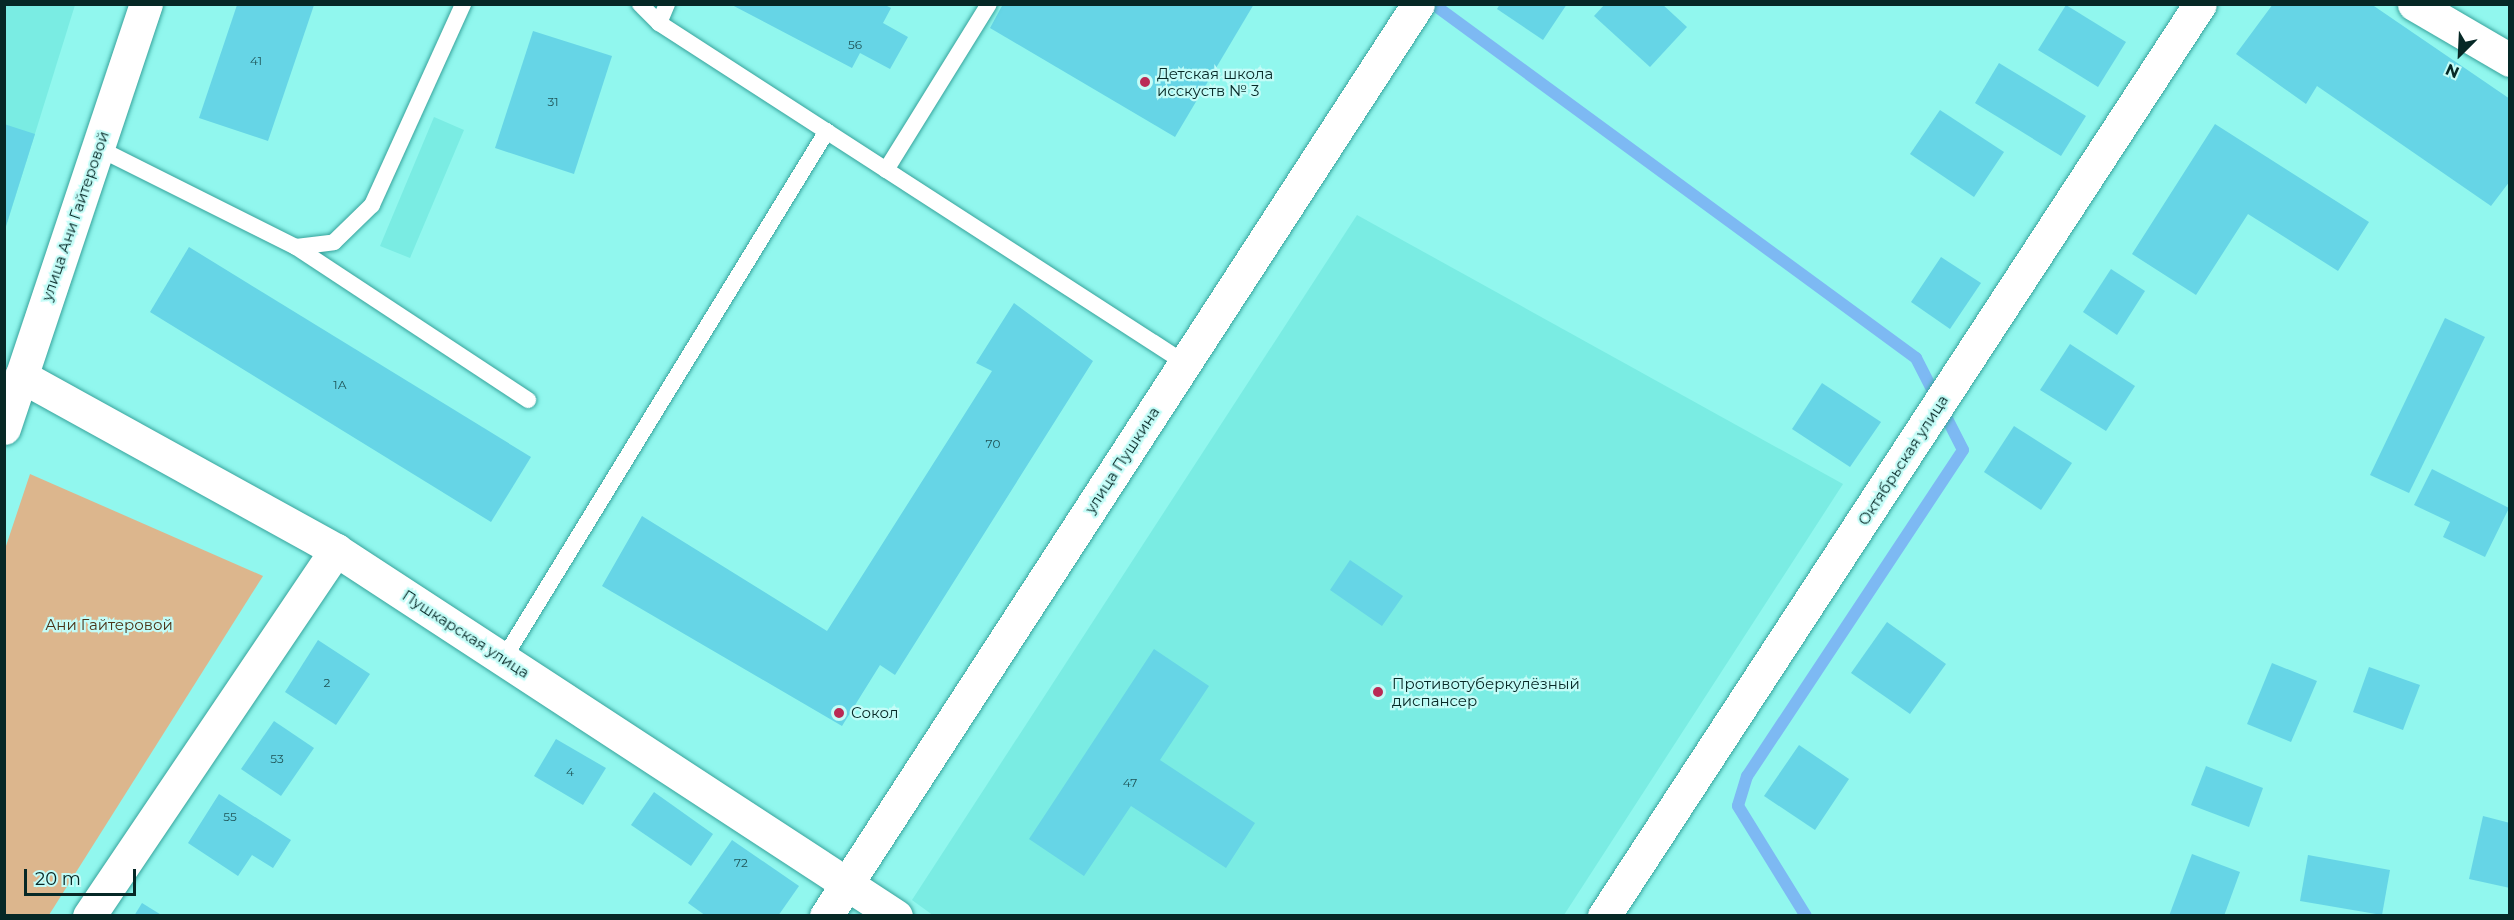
<!DOCTYPE html>
<html>
<head>
<meta charset="utf-8">
<style>
  body { margin:0 }
  #map { position:relative; width:2514px; height:920px; overflow:hidden; background:#91f7ee; font-family:Montserrat,sans-serif }
  div>[style] { position:absolute }
  .built>* { inset:0; background:#7aece3 }
  .green>* { inset:0; background:#dcb68d }
  .stream>* { height:12px; margin:-6px; padding:0 6px; transform-origin:6px; border-radius:6px; background:#7db9f3 }
  .building>* { inset:0; background:#66d5e6 }
  .roads { filter:drop-shadow(0 0 2px #37a39c) drop-shadow(0 0 2px #37a39c) }
  .lane>* { height:16px; margin:-8px; padding:0 8px; transform-origin:8px; border-radius:8px; background:#fff }
  .street>* { height:33px; margin:-16.5px; padding:0 16.5px; transform-origin:16.5px; border-radius:16.5px; background:#fff }
  .secondary>* { height:33px; margin:-16.5px; padding:0 16.5px; transform-origin:16.5px; border-radius:16.5px; background:#fff }
  .dots>* { width:16px; height:16px; translate:-50% -50%; box-sizing:border-box; border:3px solid #c3fcf7; border-radius:50% }
  span { translate:-50% -50%; white-space:nowrap; text-align:center; line-height:1.15; -webkit-text-stroke:4.5px #c3fcf7; paint-order:stroke }
  .number-label { font-size:12px; color:#1e5356 }
  .number-label span { -webkit-text-stroke-width:0 }
  .poi-label { font-size:15px; color:#062826 }
  .left { translate:0 -50%; text-align:left }
  .street-label { font-size:15px; color:#062826 }
  .park-label { font-size:15px; color:#4b3318 }
  .frame { position:absolute; inset:0; border:6px solid #062826; pointer-events:none }
  .north { position:absolute; left:2430px; top:24px; width:60px; height:60px; -webkit-text-stroke:4px #c3fcf7; paint-order:stroke; rotate:204deg; font-size:16px; font-weight:700; line-height:24px; text-align:center; color:#062826 }
  .north::after { content:''; display:block; margin:auto; width:21px; height:27px; background:#062826; clip-path:polygon(50% 0,100% 100%,50% 72%,0 100%) }
  .scale { position:absolute; left:24px; top:869px; width:112px; height:27px; box-sizing:border-box; border:3px solid #062826; border-top:0; padding-left:8px; font-size:18px; line-height:21px; white-space:nowrap; color:#062826; -webkit-text-stroke:4px #c3fcf7; paint-order:stroke }
</style>
</head>
<body>
<div id="map">
  <div class="built">
    <i style="clip-path:polygon(5px 5px,75px 5px,5px 230px)"></i>
    <i style="clip-path:polygon(434px 117px,464px 130px,410px 258px,380px 246px)"></i>
    <i style="clip-path:polygon(1357px 215px,1843px 484px,1564px 915px,934px 916px,912px 900px)"></i>
  </div>
  <div class="green">
    <i style="clip-path:polygon(30px 474px,263px 576px,49px 915px,5px 915px,5px 549px)"></i>
  </div>
  <div class="stream">
    <i style="left:1433px;top:4px;width:599px;rotate:36.24deg"></i>
    <i style="left:1916px;top:358px;width:103px;rotate:62.9deg"></i>
    <i style="left:1963px;top:450px;width:391px;rotate:123.5deg"></i>
    <i style="left:1747px;top:776px;width:31px;rotate:107deg"></i>
    <i style="left:1738px;top:806px;width:129px;rotate:58.3deg"></i>
  </div>
  <div class="building">
    <i style="clip-path:polygon(730px 4px,883px 4px,891px 8px,883px 23px,908px 37px,890px 69px,860px 53px,852px 68px)"></i>
    <i style="clip-path:polygon(1003px 4px,1254px 4px,1175px 137px,990px 28px)"></i>
    <i style="clip-path:polygon(1500px 4px,1567px 4px,1543px 40px,1497px 9px)"></i>
    <i style="clip-path:polygon(1605px 4px,1662px 4px,1687px 27px,1650px 67px,1594px 16px)"></i>
    <i style="clip-path:polygon(2273px 4px,2371px 4px,2510px 99px,2510px 181px,2491px 206px,2317px 86px,2306px 104px,2236px 54px)"></i>
    <i style="clip-path:polygon(237px 5px,314px 5px,268px 141px,199px 118px)"></i>
    <i style="clip-path:polygon(2066px 5px,2126px 42px,2098px 87px,2038px 50px)"></i>
    <i style="clip-path:polygon(533px 31px,612px 56px,574px 174px,495px 148px)"></i>
    <i style="clip-path:polygon(1999px 63px,2086px 116px,2061px 156px,1975px 103px)"></i>
    <i style="clip-path:polygon(1940px 110px,2004px 152px,1974px 197px,1910px 154px)"></i>
    <i style="clip-path:polygon(4px 124px,35px 134px,5px 229px,4px 229px)"></i>
    <i style="clip-path:polygon(2215px 124px,2369px 222px,2338px 271px,2248px 214px,2196px 295px,2132px 254px)"></i>
    <i style="clip-path:polygon(189px 247px,531px 457px,491px 522px,150px 312px)"></i>
    <i style="clip-path:polygon(1941px 257px,1981px 283px,1950px 329px,1911px 302px)"></i>
    <i style="clip-path:polygon(2111px 269px,2145px 291px,2117px 335px,2083px 312px)"></i>
    <i style="clip-path:polygon(1014px 303px,1093px 361px,895px 675px,880px 665px,842px 726px,602px 586px,642px 516px,827px 631px,992px 371px,976px 363px)"></i>
    <i style="clip-path:polygon(2445px 318px,2485px 337px,2409px 493px,2370px 475px)"></i>
    <i style="clip-path:polygon(2070px 344px,2135px 386px,2106px 431px,2040px 390px)"></i>
    <i style="clip-path:polygon(1822px 383px,1881px 422px,1850px 467px,1792px 429px)"></i>
    <i style="clip-path:polygon(2014px 426px,2072px 463px,2041px 510px,1984px 472px)"></i>
    <i style="clip-path:polygon(2432px 469px,2509px 508px,2485px 557px,2443px 537px,2450px 522px,2414px 505px)"></i>
    <i style="clip-path:polygon(1350px 560px,1403px 596px,1382px 626px,1330px 590px)"></i>
    <i style="clip-path:polygon(1887px 622px,1946px 664px,1910px 714px,1851px 673px)"></i>
    <i style="clip-path:polygon(318px 640px,370px 674px,336px 725px,285px 692px)"></i>
    <i style="clip-path:polygon(1154px 649px,1209px 686px,1160px 760px,1255px 823px,1226px 868px,1131px 806px,1084px 876px,1029px 839px)"></i>
    <i style="clip-path:polygon(2272px 663px,2317px 681px,2291px 742px,2247px 724px)"></i>
    <i style="clip-path:polygon(2369px 667px,2420px 685px,2403px 730px,2353px 712px)"></i>
    <i style="clip-path:polygon(274px 721px,314px 748px,281px 796px,241px 769px)"></i>
    <i style="clip-path:polygon(556px 739px,606px 768px,583px 805px,534px 776px)"></i>
    <i style="clip-path:polygon(1799px 745px,1849px 779px,1815px 830px,1764px 796px)"></i>
    <i style="clip-path:polygon(2206px 766px,2263px 788px,2249px 827px,2191px 805px)"></i>
    <i style="clip-path:polygon(654px 792px,713px 834px,691px 866px,631px 825px)"></i>
    <i style="clip-path:polygon(219px 794px,291px 840px,273px 868px,252px 855px,238px 876px,188px 843px)"></i>
    <i style="clip-path:polygon(2483px 816px,2510px 823px,2510px 888px,2469px 879px)"></i>
    <i style="clip-path:polygon(732px 840px,799px 886px,778px 916px,706px 916px,688px 903px)"></i>
    <i style="clip-path:polygon(2192px 854px,2240px 872px,2224px 916px,2169px 916px)"></i>
    <i style="clip-path:polygon(2308px 855px,2390px 870px,2382px 915px,2300px 901px)"></i>
    <i style="clip-path:polygon(142px 903px,163px 916px,134px 916px)"></i>
  </div>
  <div class="roads">
    <div class="lane">
      <i style="left:640px;top:4px;width:27px;rotate:45deg"></i>
      <i style="left:659px;top:23px;width:626px;rotate:32.88deg"></i>
      <i style="left:659px;top:23px;width:21px;rotate:-67deg"></i>
      <i style="left:98px;top:148px;width:221px;rotate:26.6deg"></i>
      <i style="left:296px;top:247px;width:38px;rotate:-7deg"></i>
      <i style="left:334px;top:242px;width:53px;rotate:-44.2deg"></i>
      <i style="left:372px;top:205px;width:221px;rotate:-65.6deg"></i>
      <i style="left:886px;top:170px;width:195px;rotate:-58.2deg"></i>
      <i style="left:296px;top:247px;width:278px;rotate:33.4deg"></i>
      <i style="left:504px;top:658px;width:618px;rotate:-58.5deg"></i>
    </div>
    <div class="street">
      <i style="left:2414px;top:4px;width:111px;rotate:30.3deg"></i>
      <i style="left:21px;top:376px;width:360px;rotate:28.9deg"></i>
      <i style="left:336px;top:550px;width:669px;rotate:33.17deg"></i>
      <i style="left:4px;top:428px;width:447px;rotate:-71.5deg"></i>
      <i style="left:89px;top:916px;width:442px;rotate:-56deg"></i>
    </div>
    <div class="secondary">
      <i style="left:826px;top:916px;width:1087px;rotate:-57.01deg"></i>
      <i style="left:1604px;top:916px;width:1089px;rotate:-56.84deg"></i>
    </div>
  </div>
  <div class="dots">
    <i style="left:1145px;top:82px;background:#ba2a55"></i>
    <i style="left:1378px;top:692px;background:#ba2a55"></i>
    <i style="left:839px;top:713px;background:#ba2a55"></i>
  </div>
  <div class="number-label">
    <span style="left:855px;top:45px">56</span>
    <span style="left:256px;top:61px">41</span>
    <span style="left:553px;top:102px">31</span>
    <span style="left:340px;top:385px">1А</span>
    <span style="left:993px;top:444px">70</span>
    <span style="left:327px;top:683px">2</span>
    <span style="left:277px;top:759px">53</span>
    <span style="left:570px;top:772px">4</span>
    <span style="left:1130px;top:783px">47</span>
    <span style="left:230px;top:817px">55</span>
    <span style="left:741px;top:863px">72</span>
  </div>
  <div class="poi-label">
    <span class="left" style="left:1157px;top:82px">Детская школа<br>исскуств № 3</span>
    <span class="left" style="left:1392px;top:692px">Противотуберкулёзный<br>диспансер</span>
    <span class="left" style="left:851px;top:713px">Сокол</span>
  </div>
  <div class="street-label">
    <span style="left:75px;top:216px;rotate:-71deg">улица Ани Гайтеровой</span>
    <span style="left:1122px;top:460px;rotate:-57deg">улица Пушкина</span>
    <span style="left:1903px;top:460px;rotate:-57deg">Октябрьская улица</span>
    <span style="left:466px;top:634px;rotate:33deg">Пушкарская улица</span>
  </div>
  <div class="park-label">
    <span style="left:109px;top:625px">Ани Гайтеровой</span>
  </div>
  <div class="frame"></div>
  <div class="north">N</div>
  <div class="scale">20 m</div>
</div>
</body>
</html>
